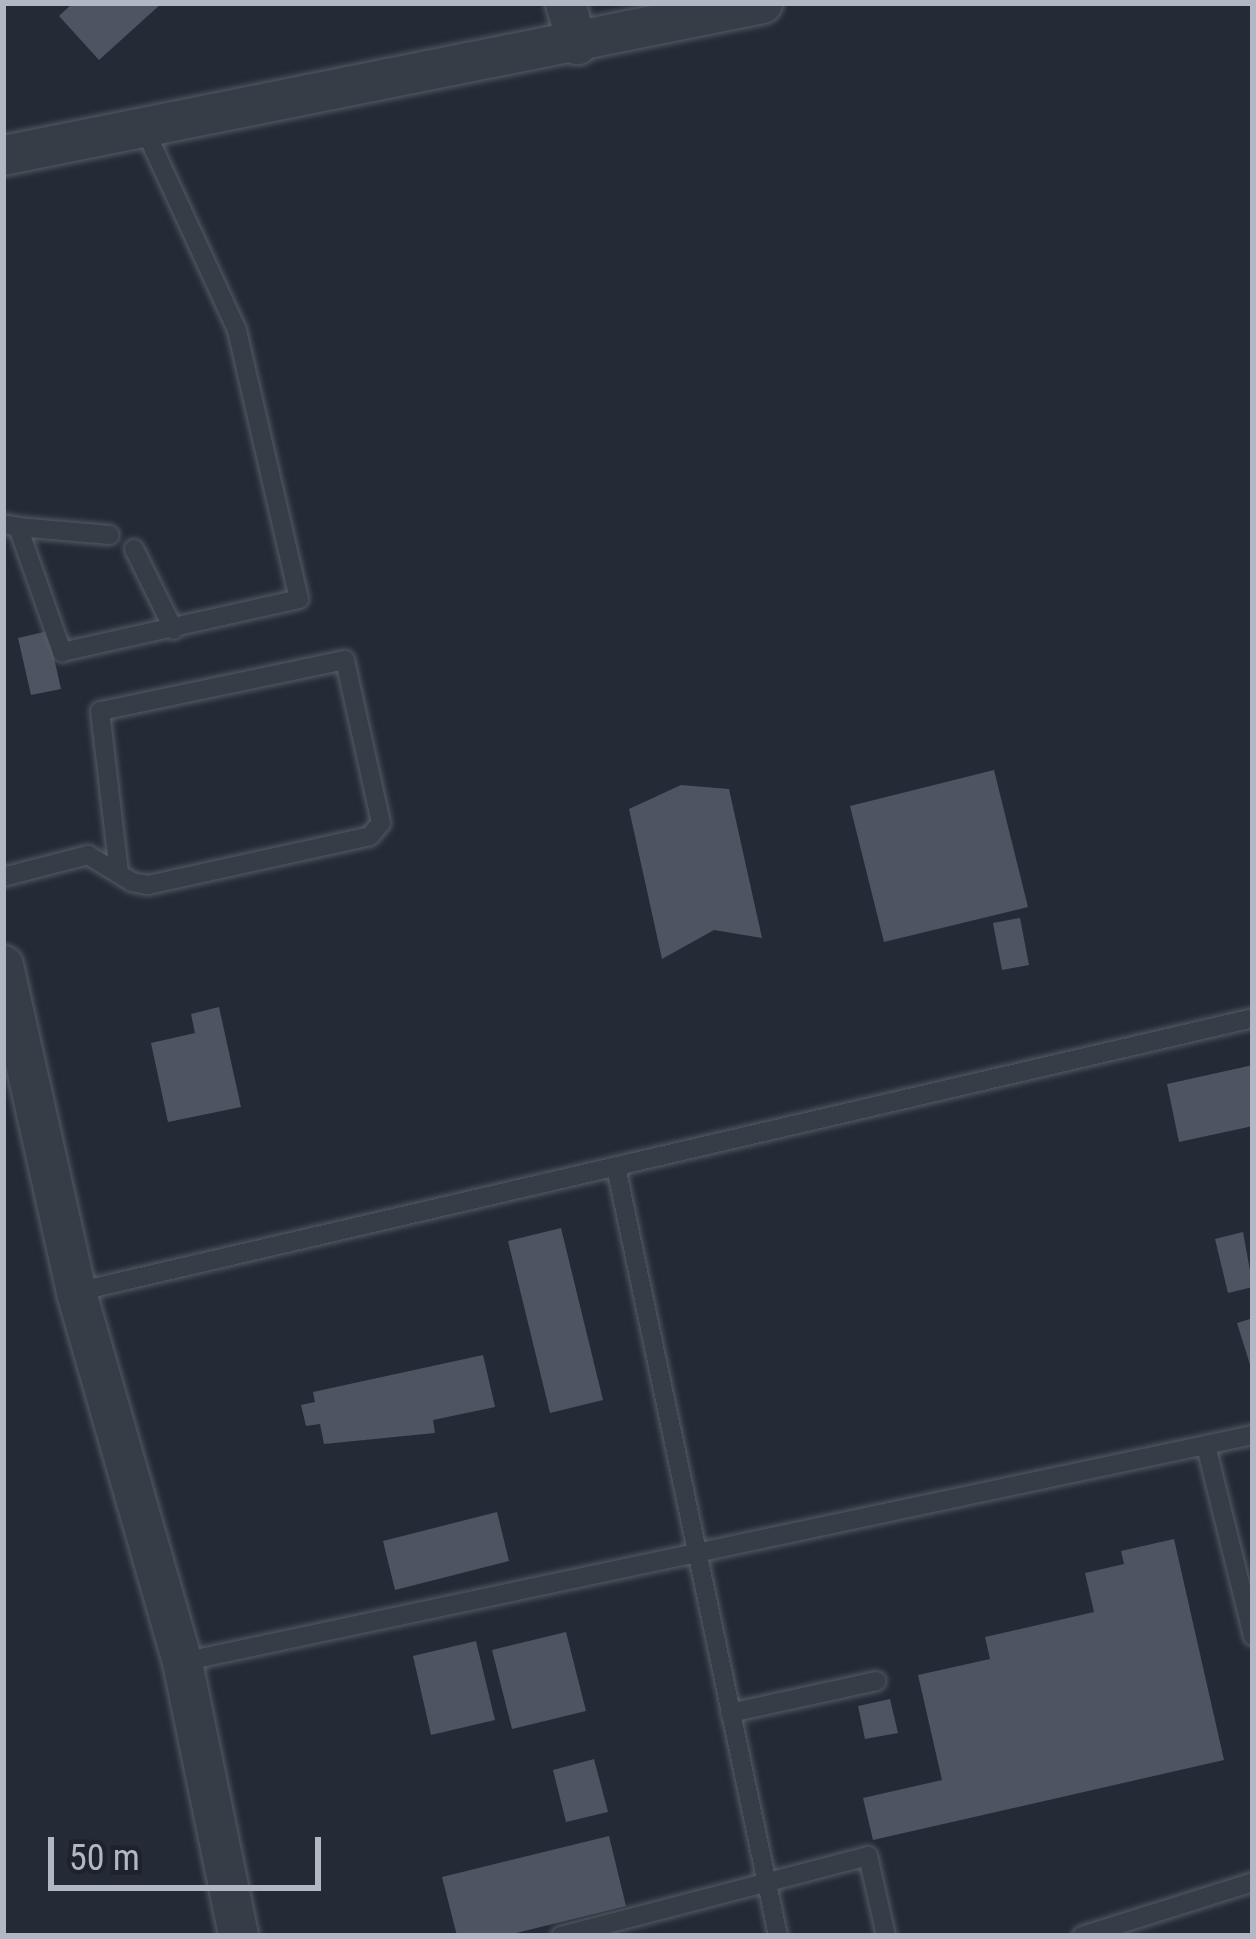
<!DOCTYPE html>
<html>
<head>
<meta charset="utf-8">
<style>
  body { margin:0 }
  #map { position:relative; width:1256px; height:1939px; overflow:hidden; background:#242b36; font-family:"Roboto Condensed",sans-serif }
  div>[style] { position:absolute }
  .building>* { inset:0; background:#4d5562 }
  .roads { filter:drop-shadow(0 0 3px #555b65) drop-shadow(0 0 3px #555b65) }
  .service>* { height:18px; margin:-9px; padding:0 9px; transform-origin:9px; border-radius:9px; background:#373d47 }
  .minor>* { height:39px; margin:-19.5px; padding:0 19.5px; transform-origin:19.5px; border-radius:19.5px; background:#373d47 }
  span { translate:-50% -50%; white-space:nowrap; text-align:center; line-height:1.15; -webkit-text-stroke:10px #1d222c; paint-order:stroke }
  .frame { position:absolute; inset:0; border:6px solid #b2b8c3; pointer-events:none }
  .scale { position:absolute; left:48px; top:1837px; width:273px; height:54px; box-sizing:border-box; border:6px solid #b2b8c3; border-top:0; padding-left:15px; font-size:36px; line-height:42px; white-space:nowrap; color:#b2b8c3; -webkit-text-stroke:9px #1d222c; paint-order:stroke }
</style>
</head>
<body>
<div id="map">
  <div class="building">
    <i style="clip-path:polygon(73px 3px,162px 3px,99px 60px,59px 16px)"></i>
    <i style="clip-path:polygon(48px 631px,61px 689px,31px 695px,18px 638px)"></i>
    <i style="clip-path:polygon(994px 770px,1028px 907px,884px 942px,850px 806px)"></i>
    <i style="clip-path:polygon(681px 785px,729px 789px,762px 938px,714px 930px,662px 959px,629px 809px)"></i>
    <i style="clip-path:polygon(1020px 918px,1029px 965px,1002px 970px,993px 923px)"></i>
    <i style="clip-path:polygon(219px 1007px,241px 1107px,168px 1122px,151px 1043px,195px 1033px,191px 1014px)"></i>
    <i style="clip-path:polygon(1253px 1065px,1253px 1126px,1179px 1142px,1167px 1084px)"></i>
    <i style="clip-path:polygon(561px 1228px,603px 1400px,550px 1413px,508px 1241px)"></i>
    <i style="clip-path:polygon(1243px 1232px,1253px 1287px,1228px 1293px,1215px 1239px)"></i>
    <i style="clip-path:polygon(1253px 1318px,1253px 1371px,1252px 1371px,1237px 1323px)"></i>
    <i style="clip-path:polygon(483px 1355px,495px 1407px,433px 1420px,435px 1433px,324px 1444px,320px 1424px,306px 1426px,301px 1405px,315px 1402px,313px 1392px)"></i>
    <i style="clip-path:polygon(497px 1512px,509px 1561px,395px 1590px,383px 1541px)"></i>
    <i style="clip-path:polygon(1174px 1539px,1224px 1760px,873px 1840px,863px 1798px,942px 1780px,918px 1675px,990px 1659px,985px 1637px,1094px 1612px,1085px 1573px,1124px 1564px,1121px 1551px)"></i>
    <i style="clip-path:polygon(566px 1632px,586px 1711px,512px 1729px,492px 1650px)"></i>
    <i style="clip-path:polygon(476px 1641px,495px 1720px,431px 1735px,413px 1656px)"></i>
    <i style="clip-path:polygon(890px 1699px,898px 1733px,865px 1739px,858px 1706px)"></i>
    <i style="clip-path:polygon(594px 1759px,608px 1812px,566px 1822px,553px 1770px)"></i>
    <i style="clip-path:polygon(609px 1836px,626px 1906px,504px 1936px,457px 1936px,442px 1877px)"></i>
  </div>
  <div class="roads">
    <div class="service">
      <i style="left:3px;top:524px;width:15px;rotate:11deg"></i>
      <i style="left:18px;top:527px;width:133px;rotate:70.6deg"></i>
      <i style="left:62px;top:652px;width:243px;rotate:-12.6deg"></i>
      <i style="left:299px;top:599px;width:276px;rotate:-103deg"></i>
      <i style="left:237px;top:330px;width:222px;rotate:-114.7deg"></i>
      <i style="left:18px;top:527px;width:92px;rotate:5deg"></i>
      <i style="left:134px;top:549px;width:90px;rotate:63.7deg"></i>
      <i style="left:3px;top:877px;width:88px;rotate:-14.5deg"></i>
      <i style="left:88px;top:855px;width:52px;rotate:31.5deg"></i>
      <i style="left:132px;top:882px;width:16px;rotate:11deg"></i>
      <i style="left:148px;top:885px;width:227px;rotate:-12.4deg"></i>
      <i style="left:370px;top:836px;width:17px;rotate:-50deg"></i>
      <i style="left:381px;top:823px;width:167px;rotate:-102.5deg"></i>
      <i style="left:345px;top:660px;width:250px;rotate:168.2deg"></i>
      <i style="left:100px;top:711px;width:162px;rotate:83.3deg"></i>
      <i style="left:616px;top:1167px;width:786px;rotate:78.1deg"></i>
      <i style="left:76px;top:1292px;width:1208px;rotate:-13.1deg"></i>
      <i style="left:1206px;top:1446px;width:196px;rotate:76.1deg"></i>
      <i style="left:182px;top:1662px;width:1095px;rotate:-11.97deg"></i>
      <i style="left:730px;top:1713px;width:150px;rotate:-12.3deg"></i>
      <i style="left:561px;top:1936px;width:317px;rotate:-14.6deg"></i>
      <i style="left:868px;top:1856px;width:82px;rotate:77.3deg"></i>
      <i style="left:1082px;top:1936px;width:179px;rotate:-17.5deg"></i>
    </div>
    <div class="minor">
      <i style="left:565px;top:3px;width:43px;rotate:73.7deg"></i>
      <i style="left:3px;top:155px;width:774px;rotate:-11.32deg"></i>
      <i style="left:3px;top:965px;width:335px;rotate:77.4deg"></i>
      <i style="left:76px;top:1292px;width:385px;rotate:74deg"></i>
      <i style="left:182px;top:1662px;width:280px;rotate:78.4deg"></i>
    </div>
  </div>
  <div class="frame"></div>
  <div class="scale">50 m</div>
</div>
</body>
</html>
